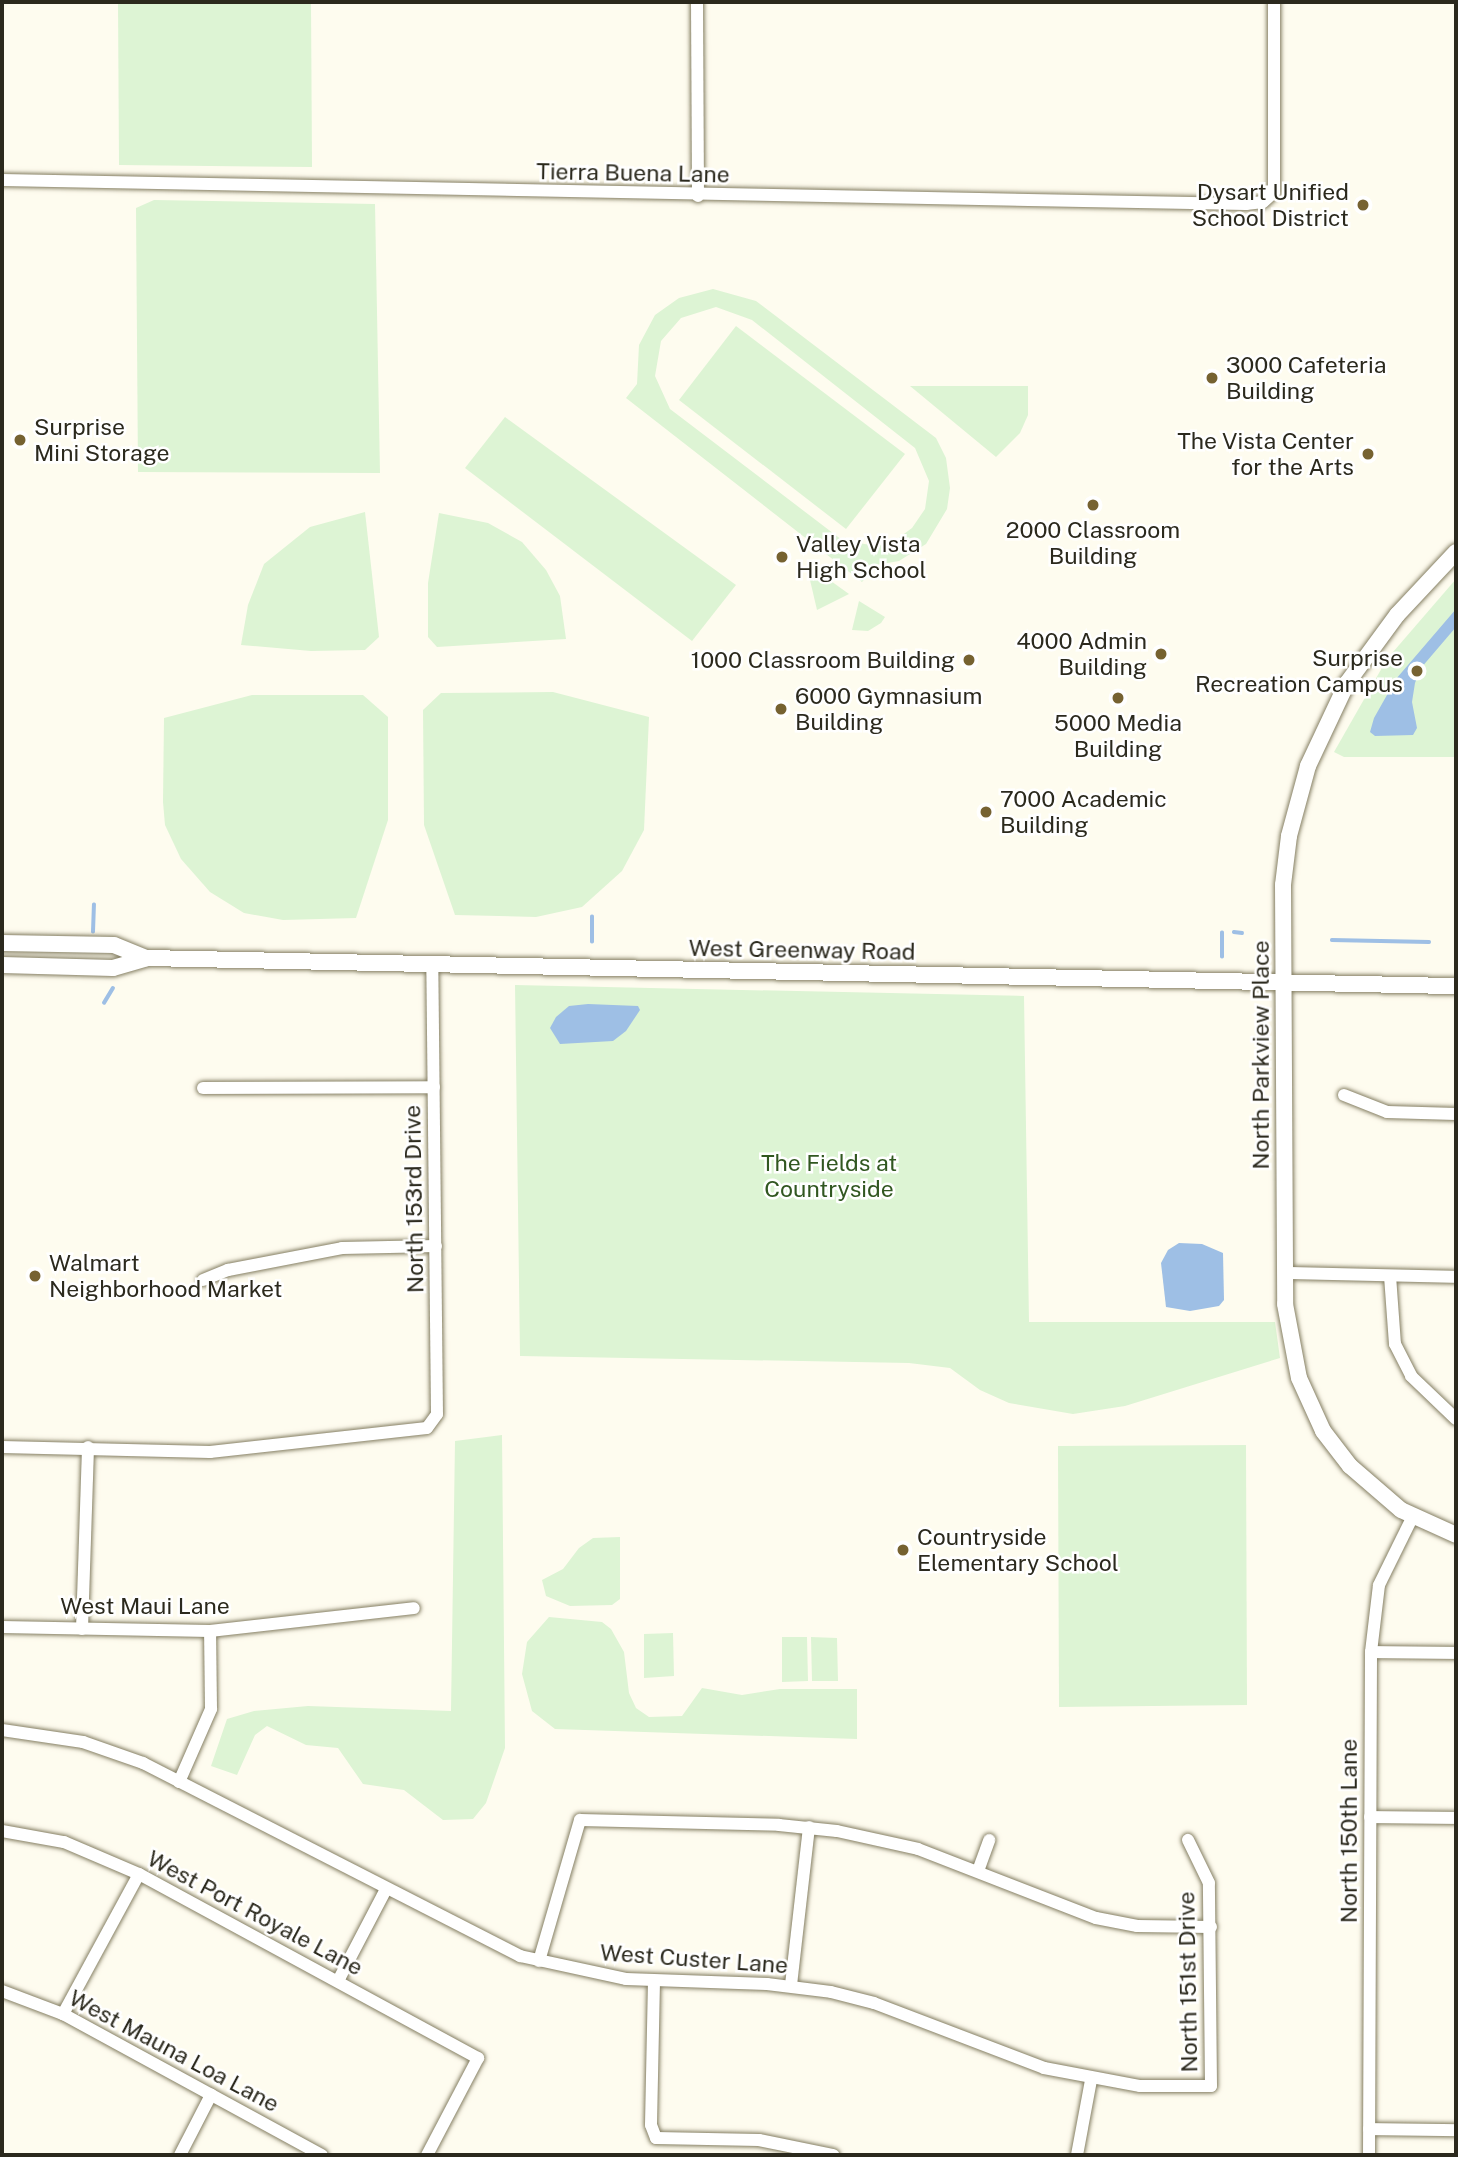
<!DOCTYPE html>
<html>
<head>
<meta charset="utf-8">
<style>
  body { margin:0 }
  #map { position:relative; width:1458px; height:2157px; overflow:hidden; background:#fefcef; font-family:"Public Sans",sans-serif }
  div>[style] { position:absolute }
  .green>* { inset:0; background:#ddf4d4 }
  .water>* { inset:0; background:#9ebfe5 }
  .stream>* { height:3.5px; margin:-1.75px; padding:0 1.75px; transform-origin:1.75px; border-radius:1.75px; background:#9ebfe5 }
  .roads { filter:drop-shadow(0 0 2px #857f63) drop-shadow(0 0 2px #857f63) }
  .street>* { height:12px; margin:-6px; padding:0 6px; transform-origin:6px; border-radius:6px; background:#fff }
  .secondary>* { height:16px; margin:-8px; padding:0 8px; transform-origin:8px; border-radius:8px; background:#fff }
  .dots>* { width:19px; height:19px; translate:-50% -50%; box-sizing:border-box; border:4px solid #fff; border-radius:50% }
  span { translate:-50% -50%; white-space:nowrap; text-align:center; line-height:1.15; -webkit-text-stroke:5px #fff; paint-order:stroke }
  .street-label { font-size:23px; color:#2b291d }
  .poi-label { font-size:23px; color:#2b291d }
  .right { translate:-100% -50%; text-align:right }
  .left { translate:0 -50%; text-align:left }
  .park-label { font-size:23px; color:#315720 }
  .frame { position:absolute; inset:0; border:4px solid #2b291d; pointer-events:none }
</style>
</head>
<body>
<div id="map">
  <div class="green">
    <i style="clip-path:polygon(118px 2px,311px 2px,312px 167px,119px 165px)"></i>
    <i style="clip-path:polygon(154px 200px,375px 204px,380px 473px,138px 472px,136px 208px)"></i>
    <i style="clip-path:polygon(evenodd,713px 289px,756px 301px,936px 438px,946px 458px,950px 488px,947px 509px,926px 544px,899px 561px,876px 565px,862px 582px,626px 398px,637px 384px,639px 345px,655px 315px,679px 298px,713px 289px,716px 307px,752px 320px,915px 448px,929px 481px,925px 509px,912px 528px,893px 542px,876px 546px,842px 540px,670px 409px,655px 376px,661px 341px,681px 318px,716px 307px)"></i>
    <i style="clip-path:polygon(736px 326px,905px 454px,846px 529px,679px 400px)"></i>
    <i style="clip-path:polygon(910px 386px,1028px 386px,1028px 415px,1020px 433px,996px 457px)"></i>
    <i style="clip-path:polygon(505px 417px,736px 585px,692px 641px,465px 468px)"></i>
    <i style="clip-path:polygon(365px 512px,379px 637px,365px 650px,311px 651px,241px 645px,248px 605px,264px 564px,310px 527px)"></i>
    <i style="clip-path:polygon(439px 513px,488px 523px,522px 542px,546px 570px,560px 596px,566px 639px,437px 647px,428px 637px,428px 583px)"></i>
    <i style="clip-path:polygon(817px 571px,849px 594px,817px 610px,810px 580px)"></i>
    <i style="clip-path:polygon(1456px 579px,1456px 757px,1344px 757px,1334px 752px,1387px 659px)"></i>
    <i style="clip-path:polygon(859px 601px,885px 617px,881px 623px,868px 631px,852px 630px)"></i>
    <i style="clip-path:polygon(553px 692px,649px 717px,644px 830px,622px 871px,582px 907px,536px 917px,455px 915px,424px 825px,423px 710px,441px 693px)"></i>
    <i style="clip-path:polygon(252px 695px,363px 695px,388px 717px,388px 820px,356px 918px,283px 920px,244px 913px,210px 892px,181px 859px,165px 825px,163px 802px,164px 718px)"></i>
    <i style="clip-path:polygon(515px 985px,1024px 996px,1029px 1322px,1275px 1322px,1280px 1358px,1125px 1406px,1073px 1414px,1009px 1403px,980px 1390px,950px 1368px,909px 1363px,520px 1356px)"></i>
    <i style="clip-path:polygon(502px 1435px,505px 1748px,486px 1803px,473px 1819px,443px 1820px,404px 1790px,363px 1784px,338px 1748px,306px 1745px,267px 1726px,255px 1735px,237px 1775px,211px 1766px,227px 1719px,254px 1711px,308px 1706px,451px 1711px,455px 1441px)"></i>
    <i style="clip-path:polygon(1246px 1445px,1247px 1705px,1059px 1707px,1058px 1446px)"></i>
    <i style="clip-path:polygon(620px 1537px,620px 1599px,612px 1605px,570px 1606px,546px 1596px,542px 1580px,563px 1569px,579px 1548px,593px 1538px)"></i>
    <i style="clip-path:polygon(549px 1617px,602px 1622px,611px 1629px,624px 1652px,629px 1693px,636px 1708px,649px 1717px,682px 1716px,702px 1688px,742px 1695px,780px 1689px,857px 1689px,857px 1739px,555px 1729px,532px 1711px,522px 1674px,527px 1642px)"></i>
    <i style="clip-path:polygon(673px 1633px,674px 1676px,644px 1678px,644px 1634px)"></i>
    <i style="clip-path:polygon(782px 1637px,807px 1637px,808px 1681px,782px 1682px)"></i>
    <i style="clip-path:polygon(811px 1637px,837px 1638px,838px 1681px,812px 1681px)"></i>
  </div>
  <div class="water">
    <i style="clip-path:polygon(1456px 609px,1456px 627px,1421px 668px,1415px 683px,1412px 702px,1417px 728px,1413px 735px,1375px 736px,1370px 732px,1374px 718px,1396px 679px)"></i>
    <i style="clip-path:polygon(588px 1004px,638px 1006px,640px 1010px,626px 1031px,613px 1041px,560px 1044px,550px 1028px,556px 1017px,569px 1006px)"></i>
    <i style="clip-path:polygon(1179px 1243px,1202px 1244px,1223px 1253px,1224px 1300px,1219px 1306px,1190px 1311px,1166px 1307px,1161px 1263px,1168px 1250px)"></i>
  </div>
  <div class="stream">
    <i style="left:93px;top:932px;width:27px;rotate:-88deg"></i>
    <i style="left:1234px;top:932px;width:8px;rotate:7deg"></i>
    <i style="left:1332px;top:940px;width:97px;rotate:1.2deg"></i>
    <i style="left:592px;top:942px;width:25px;rotate:-90deg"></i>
    <i style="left:1222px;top:957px;width:24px;rotate:-90deg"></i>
    <i style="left:104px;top:1003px;width:17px;rotate:-59deg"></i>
  </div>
  <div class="roads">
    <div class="street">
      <i style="left:697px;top:2px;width:194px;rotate:89.7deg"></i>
      <i style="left:2px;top:180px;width:1244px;rotate:1.11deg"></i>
      <i style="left:1246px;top:204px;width:17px;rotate:-7deg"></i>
      <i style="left:1263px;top:202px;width:15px;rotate:-42deg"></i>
      <i style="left:1274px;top:192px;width:190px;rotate:-90deg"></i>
      <i style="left:203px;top:1088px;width:231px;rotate:-0.2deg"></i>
      <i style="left:1344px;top:1095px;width:46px;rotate:21.6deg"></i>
      <i style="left:1387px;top:1112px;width:69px;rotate:1.7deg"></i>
      <i style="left:1285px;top:1273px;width:171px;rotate:1.3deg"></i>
      <i style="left:1390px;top:1276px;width:68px;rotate:85.8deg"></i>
      <i style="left:1395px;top:1344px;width:36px;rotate:63deg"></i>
      <i style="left:1411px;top:1376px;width:62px;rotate:43.7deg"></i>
      <i style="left:203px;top:1280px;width:27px;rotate:-22deg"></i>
      <i style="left:228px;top:1270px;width:116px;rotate:-10.9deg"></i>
      <i style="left:342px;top:1248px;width:94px;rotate:-1.2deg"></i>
      <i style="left:2px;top:1447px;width:208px;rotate:1.4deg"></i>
      <i style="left:210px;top:1452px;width:218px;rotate:-6.3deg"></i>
      <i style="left:427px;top:1428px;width:17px;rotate:-54deg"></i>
      <i style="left:437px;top:1414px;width:448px;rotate:-90.6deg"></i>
      <i style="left:2px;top:1627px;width:208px;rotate:1.1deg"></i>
      <i style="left:210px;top:1631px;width:205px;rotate:-6.4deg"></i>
      <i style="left:82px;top:1629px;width:182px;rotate:-88.1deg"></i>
      <i style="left:1371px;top:1652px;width:85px;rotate:0.7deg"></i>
      <i style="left:2px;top:1730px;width:82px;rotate:8.4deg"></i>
      <i style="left:83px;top:1742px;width:64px;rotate:19.3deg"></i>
      <i style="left:143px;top:1763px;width:424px;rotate:27.1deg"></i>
      <i style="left:520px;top:1956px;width:108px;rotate:12.2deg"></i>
      <i style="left:626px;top:1979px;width:141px;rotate:2deg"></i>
      <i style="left:767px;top:1984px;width:64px;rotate:7.1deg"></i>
      <i style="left:831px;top:1992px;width:44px;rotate:14.3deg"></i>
      <i style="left:874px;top:2003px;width:182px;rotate:20.9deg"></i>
      <i style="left:1044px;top:2068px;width:98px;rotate:10.6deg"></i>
      <i style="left:1140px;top:2086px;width:71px"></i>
      <i style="left:1211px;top:2086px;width:203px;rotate:-90.6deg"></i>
      <i style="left:1209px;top:1883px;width:48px;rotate:-116deg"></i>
      <i style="left:179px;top:1782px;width:80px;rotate:-66.3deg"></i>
      <i style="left:211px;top:1709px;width:78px;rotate:-90.7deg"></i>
      <i style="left:1370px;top:1817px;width:86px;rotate:0.7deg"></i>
      <i style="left:2px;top:1831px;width:63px;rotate:10.1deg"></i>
      <i style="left:64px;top:1842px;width:82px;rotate:23.1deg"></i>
      <i style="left:139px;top:1874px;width:386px;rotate:28.5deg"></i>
      <i style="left:478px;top:2058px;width:110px;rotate:117.7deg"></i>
      <i style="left:978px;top:1871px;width:33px;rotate:-70deg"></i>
      <i style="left:539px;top:1961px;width:147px;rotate:-73.8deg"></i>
      <i style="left:580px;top:1820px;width:199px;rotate:1.4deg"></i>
      <i style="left:779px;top:1825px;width:58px;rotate:5.9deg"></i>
      <i style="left:837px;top:1831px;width:83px;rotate:12.5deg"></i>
      <i style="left:918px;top:1849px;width:191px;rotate:21.2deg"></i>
      <i style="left:1096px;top:1918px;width:42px;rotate:11deg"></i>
      <i style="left:1137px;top:1926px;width:74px;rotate:0.8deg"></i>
      <i style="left:338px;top:1981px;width:102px;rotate:-62.4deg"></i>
      <i style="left:654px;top:1981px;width:144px;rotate:91.2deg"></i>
      <i style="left:651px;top:2125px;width:14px;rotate:69deg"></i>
      <i style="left:656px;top:2138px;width:103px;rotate:1.1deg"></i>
      <i style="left:759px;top:2140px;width:76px;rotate:11.5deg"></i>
      <i style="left:791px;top:1985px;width:159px;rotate:-83.5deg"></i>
      <i style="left:2px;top:1991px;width:65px;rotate:20.7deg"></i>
      <i style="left:63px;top:2014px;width:295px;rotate:28.6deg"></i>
      <i style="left:63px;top:2014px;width:159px;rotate:-61.5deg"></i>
      <i style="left:1369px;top:2129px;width:87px;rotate:0.7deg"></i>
      <i style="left:180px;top:2155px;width:68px;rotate:-62.7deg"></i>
      <i style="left:1077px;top:2155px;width:76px;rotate:-79.4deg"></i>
      <i style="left:1369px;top:2155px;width:503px;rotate:-89.77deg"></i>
      <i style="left:1371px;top:1652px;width:67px;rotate:-83.2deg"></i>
      <i style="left:1379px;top:1585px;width:77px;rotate:-63.8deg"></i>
    </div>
    <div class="secondary">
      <i style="left:1456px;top:552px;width:86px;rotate:133.1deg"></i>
      <i style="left:1397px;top:615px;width:84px;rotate:126.3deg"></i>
      <i style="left:1347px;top:683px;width:92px;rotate:115.2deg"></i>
      <i style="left:1308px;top:766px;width:73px;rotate:105.2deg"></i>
      <i style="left:1289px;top:836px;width:49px;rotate:97deg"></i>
      <i style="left:1283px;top:885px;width:419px;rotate:89.7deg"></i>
      <i style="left:1285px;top:1304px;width:75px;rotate:79.3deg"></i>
      <i style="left:1299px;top:1378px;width:58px;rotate:65.6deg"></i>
      <i style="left:1323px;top:1431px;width:44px;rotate:52.4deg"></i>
      <i style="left:1350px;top:1466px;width:67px;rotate:40.8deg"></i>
      <i style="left:1401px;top:1510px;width:60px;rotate:24.4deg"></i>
      <i style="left:2px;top:943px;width:112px;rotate:1deg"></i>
      <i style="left:114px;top:945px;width:35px;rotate:22deg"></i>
      <i style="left:2px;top:965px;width:111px;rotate:1.5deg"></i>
      <i style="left:113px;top:968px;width:35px;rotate:-16deg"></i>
      <i style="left:147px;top:958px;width:1309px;rotate:1.23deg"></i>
    </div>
  </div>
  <div class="dots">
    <i style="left:1363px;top:205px;background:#766231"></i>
    <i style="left:1212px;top:378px;background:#766231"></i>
    <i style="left:20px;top:440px;background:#766231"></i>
    <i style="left:1368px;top:454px;background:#766231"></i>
    <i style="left:1093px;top:505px;background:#766231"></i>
    <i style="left:782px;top:557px;background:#766231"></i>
    <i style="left:1161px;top:654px;background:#766231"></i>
    <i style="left:969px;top:660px;background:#766231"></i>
    <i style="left:1417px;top:671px;background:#766231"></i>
    <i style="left:1118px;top:698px;background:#766231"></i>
    <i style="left:781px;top:709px;background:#766231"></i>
    <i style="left:986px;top:812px;background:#766231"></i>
    <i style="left:35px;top:1276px;background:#766231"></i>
    <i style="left:903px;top:1550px;background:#766231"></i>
  </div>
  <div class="street-label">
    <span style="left:633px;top:173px;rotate:1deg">Tierra Buena Lane</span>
    <span style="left:802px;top:950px;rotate:1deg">West Greenway Road</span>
    <span style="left:1261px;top:1055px;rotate:-90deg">North Parkview Place</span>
    <span style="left:414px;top:1199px;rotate:-91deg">North 153rd Drive</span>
    <span style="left:145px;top:1606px">West Maui Lane</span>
    <span style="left:1349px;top:1831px;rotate:-90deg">North 150th Lane</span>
    <span style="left:255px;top:1913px;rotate:28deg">West Port Royale Lane</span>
    <span style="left:694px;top:1959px;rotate:4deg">West Custer Lane</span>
    <span style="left:1188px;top:1982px;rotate:-91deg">North 151st Drive</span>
    <span style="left:174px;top:2051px;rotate:28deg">West Mauna Loa Lane</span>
  </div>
  <div class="poi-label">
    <span class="right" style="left:1349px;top:205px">Dysart Unified<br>School District</span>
    <span class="left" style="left:1226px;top:378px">3000 Cafeteria<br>Building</span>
    <span class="left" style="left:34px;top:440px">Surprise<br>Mini Storage</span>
    <span class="right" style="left:1354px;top:454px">The Vista Center<br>for the Arts</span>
    <span style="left:1093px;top:543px">2000 Classroom<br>Building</span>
    <span class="left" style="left:796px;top:557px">Valley Vista<br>High School</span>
    <span class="right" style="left:1147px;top:654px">4000 Admin<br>Building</span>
    <span class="right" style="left:1403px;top:671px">Surprise<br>Recreation Campus</span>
    <span class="right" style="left:955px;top:660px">1000 Classroom Building</span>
    <span class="left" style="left:795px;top:709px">6000 Gymnasium<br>Building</span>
    <span style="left:1118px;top:736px">5000 Media<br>Building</span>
    <span class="left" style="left:1000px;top:812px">7000 Academic<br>Building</span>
    <span class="left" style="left:49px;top:1276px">Walmart<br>Neighborhood Market</span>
    <span class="left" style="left:917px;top:1550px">Countryside<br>Elementary School</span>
  </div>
  <div class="park-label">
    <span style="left:829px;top:1176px">The Fields at<br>Countryside</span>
  </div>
  <div class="frame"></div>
</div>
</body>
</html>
